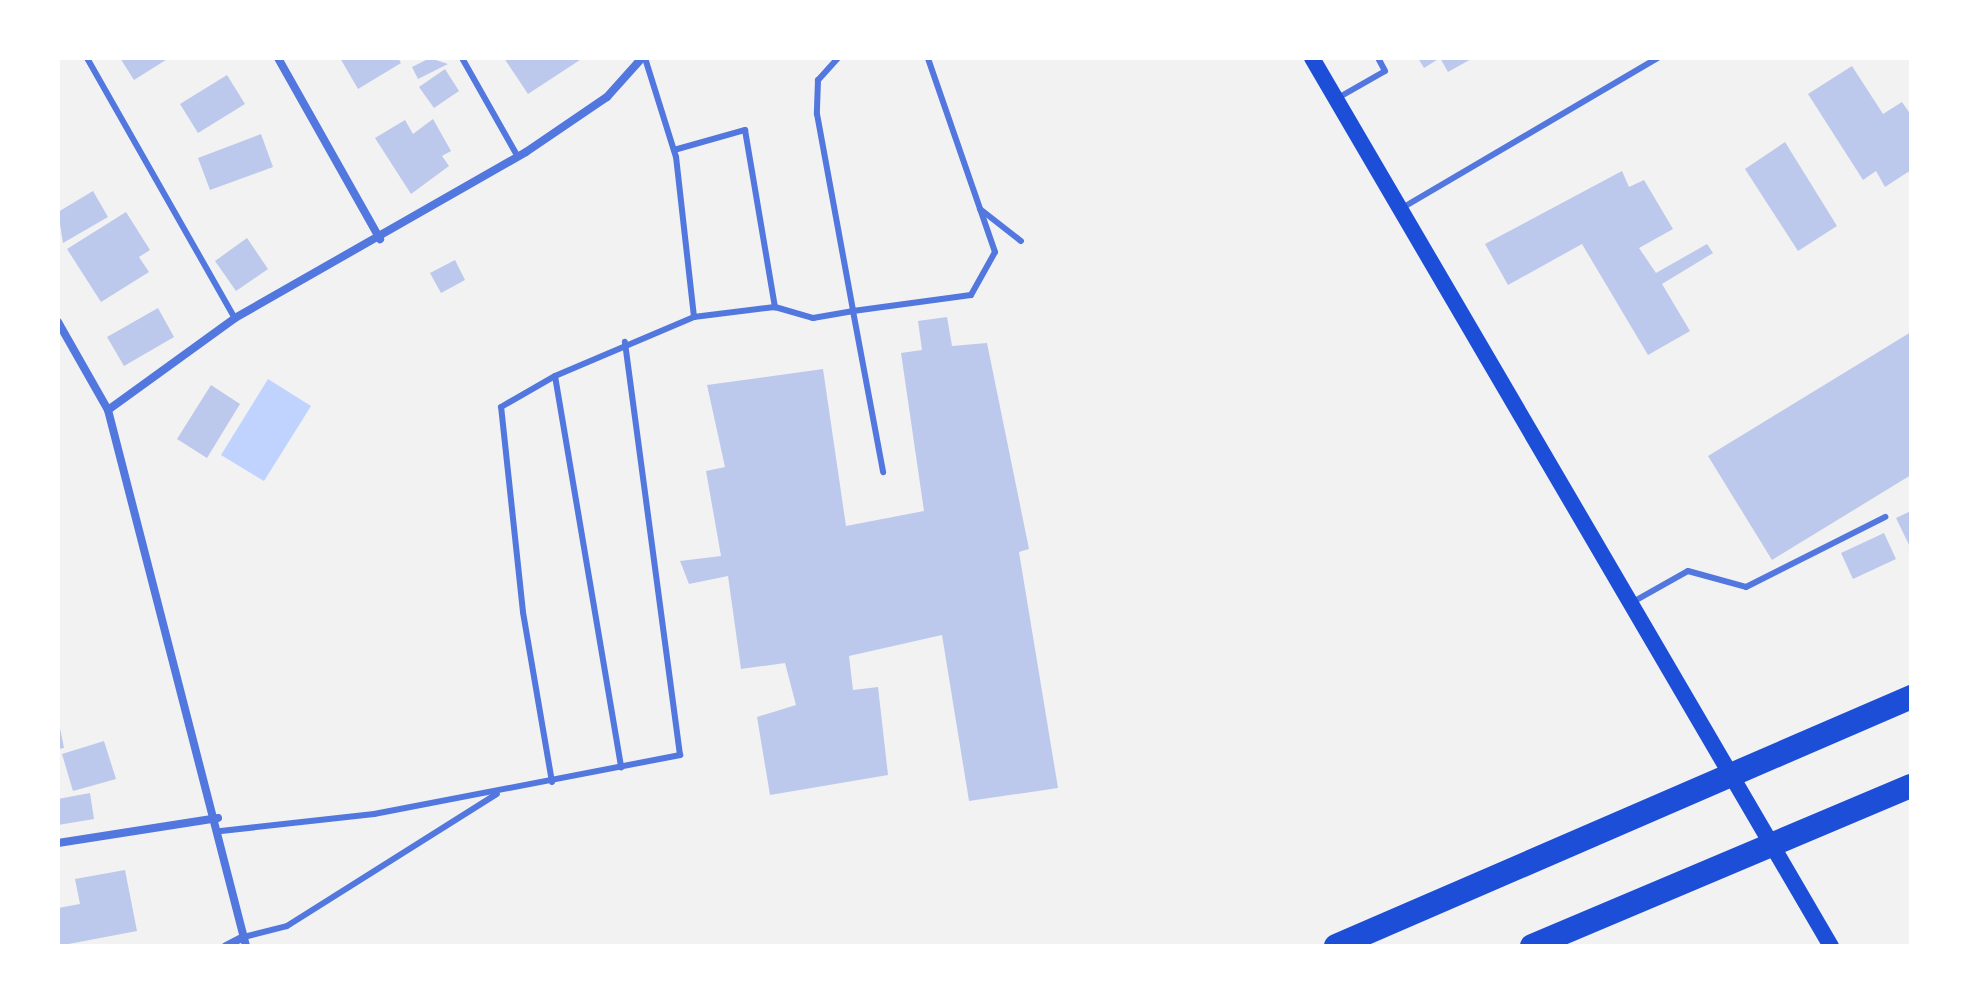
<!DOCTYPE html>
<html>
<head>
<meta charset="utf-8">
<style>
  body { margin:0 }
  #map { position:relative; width:1969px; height:1004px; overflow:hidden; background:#f2f2f2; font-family:"Roboto Condensed",sans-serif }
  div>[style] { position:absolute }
  .water>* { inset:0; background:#bfd3fe }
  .building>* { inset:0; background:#bdc9ec }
  .service>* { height:6px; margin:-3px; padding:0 3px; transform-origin:3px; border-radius:3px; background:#5277de }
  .minor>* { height:8px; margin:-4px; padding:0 4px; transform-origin:4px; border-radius:4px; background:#5277de }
  .secondary>* { height:16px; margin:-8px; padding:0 8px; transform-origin:8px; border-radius:8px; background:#1d4ed8 }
  .motorway>* { height:24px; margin:-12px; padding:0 12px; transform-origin:12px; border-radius:12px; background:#1d4ed8 }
  span { translate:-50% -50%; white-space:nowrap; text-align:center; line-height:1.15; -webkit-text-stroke:8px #fff; paint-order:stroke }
  .frame { position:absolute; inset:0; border:60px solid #fff; pointer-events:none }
</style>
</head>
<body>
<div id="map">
  <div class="water">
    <i style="clip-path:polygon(268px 379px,311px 406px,264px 481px,221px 455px)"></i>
  </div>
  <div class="building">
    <i style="clip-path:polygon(120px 58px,169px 58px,134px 80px)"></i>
    <i style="clip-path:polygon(340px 58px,398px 58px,401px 63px,358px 89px)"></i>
    <i style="clip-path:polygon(430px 58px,448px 64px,418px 79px,412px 67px)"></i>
    <i style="clip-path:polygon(504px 58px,583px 58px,528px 94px)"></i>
    <i style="clip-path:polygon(1418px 58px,1473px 58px,1448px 72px,1440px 58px,1424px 68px)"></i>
    <i style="clip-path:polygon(1852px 66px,1883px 114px,1902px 102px,1911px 115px,1911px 170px,1885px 187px,1876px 171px,1863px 180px,1808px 94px)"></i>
    <i style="clip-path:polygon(445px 69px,459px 91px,434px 108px,419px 87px)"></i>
    <i style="clip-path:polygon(227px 75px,245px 104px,198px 133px,180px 104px)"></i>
    <i style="clip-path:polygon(433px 119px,451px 151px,442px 156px,449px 166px,411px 194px,375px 138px,405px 120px,413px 134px)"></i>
    <i style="clip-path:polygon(261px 134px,273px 167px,210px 190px,198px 158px)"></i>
    <i style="clip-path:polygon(1785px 142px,1837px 226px,1798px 251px,1745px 169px)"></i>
    <i style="clip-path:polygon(1622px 171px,1629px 187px,1644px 180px,1673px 229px,1639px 248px,1656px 273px,1707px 244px,1713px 253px,1662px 284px,1690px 331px,1648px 355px,1582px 244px,1508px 285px,1485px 244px)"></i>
    <i style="clip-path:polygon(93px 191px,108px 217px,63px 243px,58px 212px)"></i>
    <i style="clip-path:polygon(126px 212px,150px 250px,139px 257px,149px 272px,101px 302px,67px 249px)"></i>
    <i style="clip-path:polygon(247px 238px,268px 269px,236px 291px,215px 261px)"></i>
    <i style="clip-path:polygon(455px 260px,465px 280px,441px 293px,430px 273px)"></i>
    <i style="clip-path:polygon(158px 308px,174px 337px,124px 366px,107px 337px)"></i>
    <i style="clip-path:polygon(947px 317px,952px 346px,987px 343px,1029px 549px,1019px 552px,1058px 788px,969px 801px,942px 635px,849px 656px,853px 690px,878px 687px,888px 775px,770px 795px,757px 717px,796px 705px,785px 663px,741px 669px,728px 576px,689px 584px,680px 561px,721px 556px,706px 471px,725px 467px,707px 385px,823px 369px,846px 526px,924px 511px,901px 353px,922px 350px,918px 321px)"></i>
    <i style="clip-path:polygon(1911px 332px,1911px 475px,1772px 560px,1708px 456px)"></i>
    <i style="clip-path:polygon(211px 385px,240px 404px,207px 458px,177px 439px)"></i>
    <i style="clip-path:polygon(1911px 511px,1911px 549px,1896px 518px)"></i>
    <i style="clip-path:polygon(1884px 533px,1896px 559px,1853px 579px,1841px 553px)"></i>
    <i style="clip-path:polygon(58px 718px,64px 748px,58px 749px)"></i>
    <i style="clip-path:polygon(104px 741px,116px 779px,73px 791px,62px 754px)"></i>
    <i style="clip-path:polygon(90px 793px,94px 819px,58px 825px,58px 799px)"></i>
    <i style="clip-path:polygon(125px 870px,137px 931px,58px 946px,58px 908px,80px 904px,75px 879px)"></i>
  </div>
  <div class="service">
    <i style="left:87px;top:58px;width:299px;rotate:60.4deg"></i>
    <i style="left:462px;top:58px;width:114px;rotate:60.5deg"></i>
    <i style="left:838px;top:58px;width:30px;rotate:132deg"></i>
    <i style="left:818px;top:80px;width:34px;rotate:92deg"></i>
    <i style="left:817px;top:114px;width:200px;rotate:79.6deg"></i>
    <i style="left:853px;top:311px;width:119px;rotate:-7.7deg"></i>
    <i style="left:971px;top:295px;width:49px;rotate:-60.8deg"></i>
    <i style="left:995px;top:252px;width:205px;rotate:-109.1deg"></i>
    <i style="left:1336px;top:99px;width:56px;rotate:-29.7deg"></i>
    <i style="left:1385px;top:71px;width:15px;rotate:-118deg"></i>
    <i style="left:674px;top:150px;width:74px;rotate:-15.7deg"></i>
    <i style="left:745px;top:130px;width:180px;rotate:80.4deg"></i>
    <i style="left:775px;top:307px;width:82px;rotate:173deg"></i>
    <i style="left:1402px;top:208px;width:297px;rotate:-30.4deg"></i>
    <i style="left:980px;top:209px;width:52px;rotate:38deg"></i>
    <i style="left:775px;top:307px;width:40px;rotate:16deg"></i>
    <i style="left:813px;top:318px;width:41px;rotate:-9.9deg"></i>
    <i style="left:853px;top:311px;width:164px;rotate:79.4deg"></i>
    <i style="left:555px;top:376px;width:151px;rotate:-23deg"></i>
    <i style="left:694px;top:317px;width:161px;rotate:-96.4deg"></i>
    <i style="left:676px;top:157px;width:104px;rotate:-107.4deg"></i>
    <i style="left:1631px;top:603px;width:65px;rotate:-29.3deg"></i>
    <i style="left:1688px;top:571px;width:60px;rotate:15.4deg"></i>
    <i style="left:1746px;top:587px;width:156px;rotate:-26.7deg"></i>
    <i style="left:552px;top:782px;width:172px;rotate:-99.7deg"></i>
    <i style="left:523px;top:612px;width:206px;rotate:-96.1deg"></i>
    <i style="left:501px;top:407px;width:62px;rotate:-29.9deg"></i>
    <i style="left:555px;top:376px;width:397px;rotate:80.4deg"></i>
    <i style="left:221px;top:831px;width:154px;rotate:-6.3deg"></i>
    <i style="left:374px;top:814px;width:312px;rotate:-10.9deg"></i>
    <i style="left:680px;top:755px;width:417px;rotate:-97.6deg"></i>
    <i style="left:244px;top:937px;width:44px;rotate:-14.3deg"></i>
    <i style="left:287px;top:926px;width:248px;rotate:-32.2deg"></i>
  </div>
  <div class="minor">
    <i style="left:278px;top:58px;width:208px;rotate:60.6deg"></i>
    <i style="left:58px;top:322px;width:101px;rotate:60.4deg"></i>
    <i style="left:108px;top:410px;width:553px;rotate:75.56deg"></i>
    <i style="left:108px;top:410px;width:157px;rotate:-35.9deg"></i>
    <i style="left:235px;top:318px;width:335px;rotate:-29.7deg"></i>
    <i style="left:526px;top:152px;width:98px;rotate:-34.2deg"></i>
    <i style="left:607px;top:97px;width:52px;rotate:-48.1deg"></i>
    <i style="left:58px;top:843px;width:162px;rotate:-8.9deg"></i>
    <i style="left:226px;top:946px;width:20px;rotate:-27deg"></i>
  </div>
  <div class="secondary">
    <i style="left:1312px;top:58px;width:1029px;rotate:59.7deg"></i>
  </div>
  <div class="motorway">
    <i style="left:1336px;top:946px;width:627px;rotate:-23.41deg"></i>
    <i style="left:1532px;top:946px;width:411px;rotate:-22.9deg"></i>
  </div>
  <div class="frame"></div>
</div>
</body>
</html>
